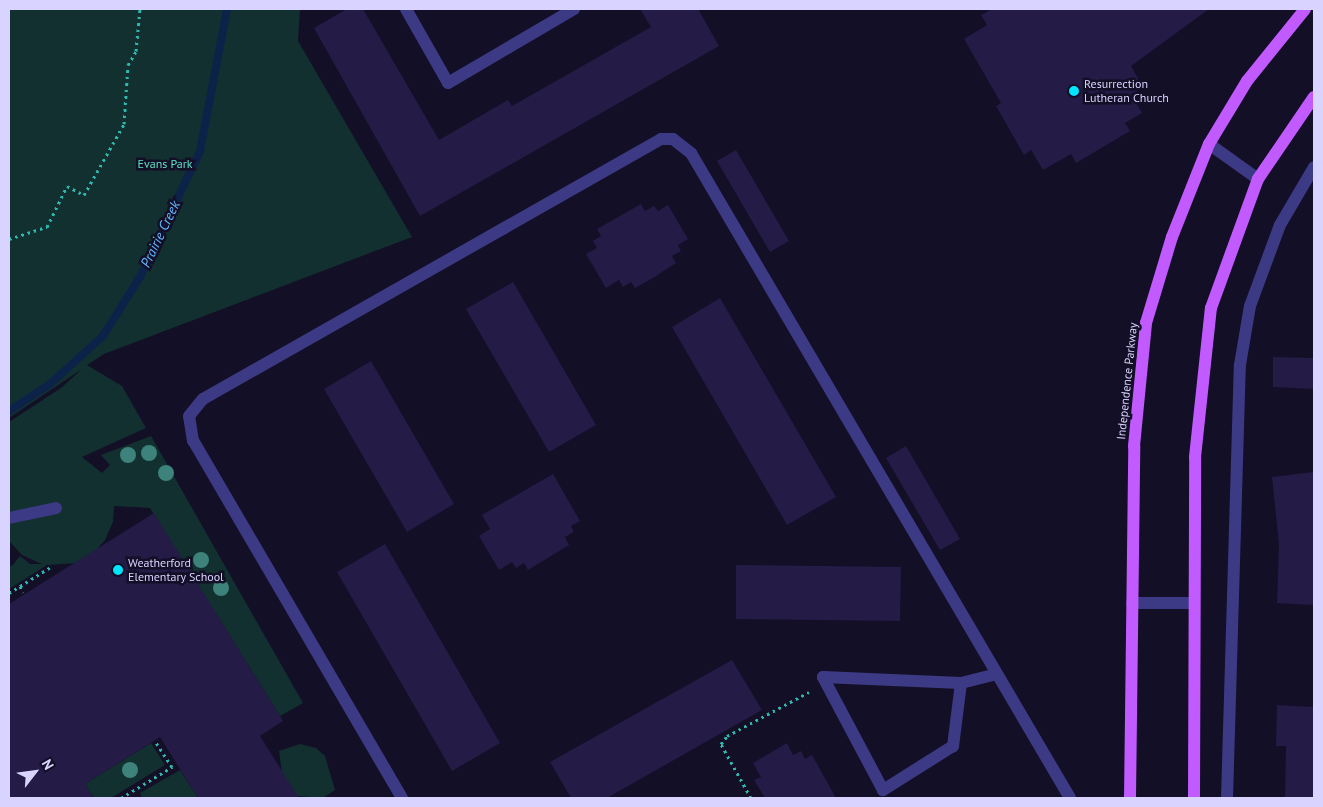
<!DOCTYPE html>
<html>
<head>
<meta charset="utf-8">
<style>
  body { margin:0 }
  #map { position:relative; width:1323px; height:807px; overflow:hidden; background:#130f26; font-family:"PT Sans",sans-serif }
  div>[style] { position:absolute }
  .green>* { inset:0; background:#12302f }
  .stream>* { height:8px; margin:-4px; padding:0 4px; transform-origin:4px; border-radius:4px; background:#0c2248 }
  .building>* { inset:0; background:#241b47 }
  .path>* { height:3px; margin-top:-1.5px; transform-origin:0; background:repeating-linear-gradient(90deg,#2fb8b0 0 2.5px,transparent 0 6.5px) }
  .minor>* { height:12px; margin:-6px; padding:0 6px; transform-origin:6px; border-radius:6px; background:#3d3a85 }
  .major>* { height:12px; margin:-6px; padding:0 6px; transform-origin:6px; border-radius:6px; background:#c25bff }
  .trees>* { width:16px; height:16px; margin:-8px; border-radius:50%; background:#3d827b }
  .dots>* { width:14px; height:14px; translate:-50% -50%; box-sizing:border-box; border:2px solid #130f26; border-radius:50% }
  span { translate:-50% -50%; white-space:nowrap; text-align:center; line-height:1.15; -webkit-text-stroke:5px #130f26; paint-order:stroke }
  .poi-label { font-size:12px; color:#d9d4ff }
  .left { translate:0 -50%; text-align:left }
  .park-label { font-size:12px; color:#5fe0c0 }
  .street-label { font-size:12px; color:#d9d4ff }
  .water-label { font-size:14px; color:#62b6ff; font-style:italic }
  .frame { position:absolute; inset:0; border:10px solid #d9d4ff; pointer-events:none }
  .north { position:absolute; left:10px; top:747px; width:50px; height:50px; -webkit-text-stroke:4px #130f26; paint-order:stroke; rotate:60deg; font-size:14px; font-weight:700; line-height:20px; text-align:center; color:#d9d4ff }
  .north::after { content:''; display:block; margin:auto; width:18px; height:22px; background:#d9d4ff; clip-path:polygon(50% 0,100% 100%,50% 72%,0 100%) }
</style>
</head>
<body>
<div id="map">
  <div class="green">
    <i style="clip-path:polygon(9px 9px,300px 9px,298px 41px,412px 237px,104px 354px,87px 365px,122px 386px,146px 428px,82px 457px,102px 473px,110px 465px,101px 455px,151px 436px,303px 703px,280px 716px,150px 508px,114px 506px,113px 522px,105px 540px,93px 554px,76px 563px,47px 565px,9px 589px,9px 564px,12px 566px,20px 556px,30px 564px,42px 564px,22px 555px,9px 541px,9px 422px,61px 388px,82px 369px,9px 418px)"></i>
    <i style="clip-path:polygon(151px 743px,165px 765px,111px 798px,90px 798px,93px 796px,85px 784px)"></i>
    <i style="clip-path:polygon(300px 744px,316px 748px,325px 756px,335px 790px,323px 798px,297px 796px,282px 773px,279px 751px)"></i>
    <i style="clip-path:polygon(180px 770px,198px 798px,142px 798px,140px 793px)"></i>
  </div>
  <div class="stream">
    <i style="left:9px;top:411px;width:49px;rotate:-33.4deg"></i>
    <i style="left:50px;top:384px;width:72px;rotate:-42.2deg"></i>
    <i style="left:103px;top:336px;width:70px;rotate:-57.9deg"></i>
    <i style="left:140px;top:277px;width:140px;rotate:-64.5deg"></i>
    <i style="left:200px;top:151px;width:145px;rotate:-79.2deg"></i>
  </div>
  <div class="building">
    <i style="clip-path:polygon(347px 9px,363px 9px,439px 140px,508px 100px,512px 106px,651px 27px,640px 9px,698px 9px,719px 46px,420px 216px,314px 28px)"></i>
    <i style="clip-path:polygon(992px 9px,1209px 9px,1131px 66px,1143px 88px,1131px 94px,1142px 113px,1125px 123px,1130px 131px,1076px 163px,1071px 154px,1043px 170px,1031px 150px,1024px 155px,996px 106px,1001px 103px,964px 39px,987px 25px,981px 15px)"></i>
    <i style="clip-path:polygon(736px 150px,789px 241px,770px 252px,717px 161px)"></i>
    <i style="clip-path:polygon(641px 204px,645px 211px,654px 206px,658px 211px,668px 205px,688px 239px,678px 245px,681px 251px,672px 256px,676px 263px,653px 278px,635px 288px,631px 282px,623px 287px,619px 280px,606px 288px,586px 254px,597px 248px,593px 241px,601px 236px,597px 229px)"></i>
    <i style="clip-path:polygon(513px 282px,596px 425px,549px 452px,466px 309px)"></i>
    <i style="clip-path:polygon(720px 298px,836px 497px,787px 525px,672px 327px)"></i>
    <i style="clip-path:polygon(1273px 357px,1314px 358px,1314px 389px,1273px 387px)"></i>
    <i style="clip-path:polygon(371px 361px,454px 504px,407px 532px,324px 389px)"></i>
    <i style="clip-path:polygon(906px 446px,960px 539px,940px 550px,886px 458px)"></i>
    <i style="clip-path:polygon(1314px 472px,1314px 605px,1277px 603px,1279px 544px,1272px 477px)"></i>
    <i style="clip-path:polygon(553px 474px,580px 521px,571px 526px,574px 532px,565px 537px,569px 545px,528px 570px,524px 563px,516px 568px,512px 562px,499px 570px,479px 536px,490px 529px,482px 515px)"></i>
    <i style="clip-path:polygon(154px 513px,283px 721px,260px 736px,299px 798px,198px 798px,160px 737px,85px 784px,94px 798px,9px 798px,9px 604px)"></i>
    <i style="clip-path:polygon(385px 544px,500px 743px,452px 771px,337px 572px)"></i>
    <i style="clip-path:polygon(736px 565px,901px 567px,900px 621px,736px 619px)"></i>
    <i style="clip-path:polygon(732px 660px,762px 710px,607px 798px,571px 798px,550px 762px)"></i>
    <i style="clip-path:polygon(1277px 705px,1314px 707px,1314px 798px,1285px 798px,1286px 746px,1276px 746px)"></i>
    <i style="clip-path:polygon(787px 743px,793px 755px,801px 751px,805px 759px,812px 755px,836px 798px,765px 798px,754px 780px,761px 777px,753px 763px)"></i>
  </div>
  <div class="path">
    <i style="left:9px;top:239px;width:40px;rotate:-18deg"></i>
    <i style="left:47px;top:227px;width:46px;rotate:-64deg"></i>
    <i style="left:67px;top:186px;width:19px;rotate:28deg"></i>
    <i style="left:84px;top:195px;width:81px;rotate:-60.6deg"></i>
    <i style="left:124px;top:124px;width:59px;rotate:-86.1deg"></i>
    <i style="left:128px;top:65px;width:16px;rotate:-60deg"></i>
    <i style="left:136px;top:51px;width:42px;rotate:-84.6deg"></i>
    <i style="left:20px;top:586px;width:7px;rotate:63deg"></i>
    <i style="left:9px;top:593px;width:51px;rotate:-32.1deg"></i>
    <i style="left:121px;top:798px;width:60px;rotate:-31.3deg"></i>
    <i style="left:172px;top:767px;width:30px;rotate:-123deg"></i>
    <i style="left:751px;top:798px;width:62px;rotate:-119.1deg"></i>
    <i style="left:721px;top:744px;width:10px;rotate:-53deg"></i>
    <i style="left:727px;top:736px;width:93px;rotate:-28.2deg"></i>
  </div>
  <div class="minor">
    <i style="left:406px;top:9px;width:85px;rotate:60.4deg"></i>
    <i style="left:448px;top:83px;width:146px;rotate:-30.4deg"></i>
    <i style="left:1209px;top:144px;width:60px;rotate:35.5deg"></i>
    <i style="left:9px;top:518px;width:48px;rotate:-12deg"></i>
    <i style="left:1132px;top:603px;width:61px"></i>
    <i style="left:961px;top:683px;width:64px;rotate:97.2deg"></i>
    <i style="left:953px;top:746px;width:83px;rotate:147.8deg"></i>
    <i style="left:883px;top:790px;width:128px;rotate:-118deg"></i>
    <i style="left:823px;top:677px;width:138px;rotate:2.5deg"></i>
    <i style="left:961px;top:683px;width:36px;rotate:-14deg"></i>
    <i style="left:402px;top:798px;width:414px;rotate:-120.3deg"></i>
    <i style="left:193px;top:441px;width:25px;rotate:-99deg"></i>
    <i style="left:189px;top:416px;width:22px;rotate:-51deg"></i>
    <i style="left:203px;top:399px;width:527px;rotate:-29.58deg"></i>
    <i style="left:661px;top:139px;width:12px"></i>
    <i style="left:673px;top:139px;width:23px;rotate:38deg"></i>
    <i style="left:691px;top:153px;width:748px;rotate:59.56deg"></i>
    <i style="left:1227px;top:798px;width:433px;rotate:-88.3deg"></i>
    <i style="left:1240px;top:365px;width:60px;rotate:-80.4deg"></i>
    <i style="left:1250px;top:306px;width:86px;rotate:-69.7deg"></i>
    <i style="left:1280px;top:225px;width:67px;rotate:-59.6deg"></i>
  </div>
  <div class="major">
    <i style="left:1130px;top:798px;width:352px;rotate:-89.3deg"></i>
    <i style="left:1134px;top:446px;width:124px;rotate:-84.4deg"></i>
    <i style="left:1146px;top:323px;width:90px;rotate:-73.2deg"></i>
    <i style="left:1172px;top:237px;width:100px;rotate:-68.3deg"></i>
    <i style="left:1209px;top:144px;width:74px;rotate:-58.9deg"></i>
    <i style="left:1247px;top:81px;width:92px;rotate:-51.1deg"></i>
    <i style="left:1194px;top:798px;width:341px;rotate:-89.8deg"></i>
    <i style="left:1195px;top:457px;width:150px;rotate:-83.9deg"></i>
    <i style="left:1211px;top:308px;width:137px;rotate:-70deg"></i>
    <i style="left:1258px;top:179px;width:99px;rotate:-55.7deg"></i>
  </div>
  <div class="trees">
    <i style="left:149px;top:453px"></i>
    <i style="left:128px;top:455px"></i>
    <i style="left:166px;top:473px"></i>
    <i style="left:201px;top:560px"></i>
    <i style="left:221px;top:588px"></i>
    <i style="left:130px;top:770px"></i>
  </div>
  <div class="dots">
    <i style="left:1074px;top:91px;background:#00e5ff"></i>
    <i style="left:118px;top:570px;background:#00e5ff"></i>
  </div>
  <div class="poi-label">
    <span class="left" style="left:1084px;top:91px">Resurrection<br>Lutheran Church</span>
    <span class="left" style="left:128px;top:570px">Weatherford<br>Elementary School</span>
  </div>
  <div class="park-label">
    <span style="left:165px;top:164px">Evans Park</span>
  </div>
  <div class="street-label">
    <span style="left:1127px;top:381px;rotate:-84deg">Independence Parkway</span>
  </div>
  <div class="water-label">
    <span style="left:160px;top:234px;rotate:-64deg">Prairie Creek</span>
  </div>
  <div class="frame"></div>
  <div class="north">N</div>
</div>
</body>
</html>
